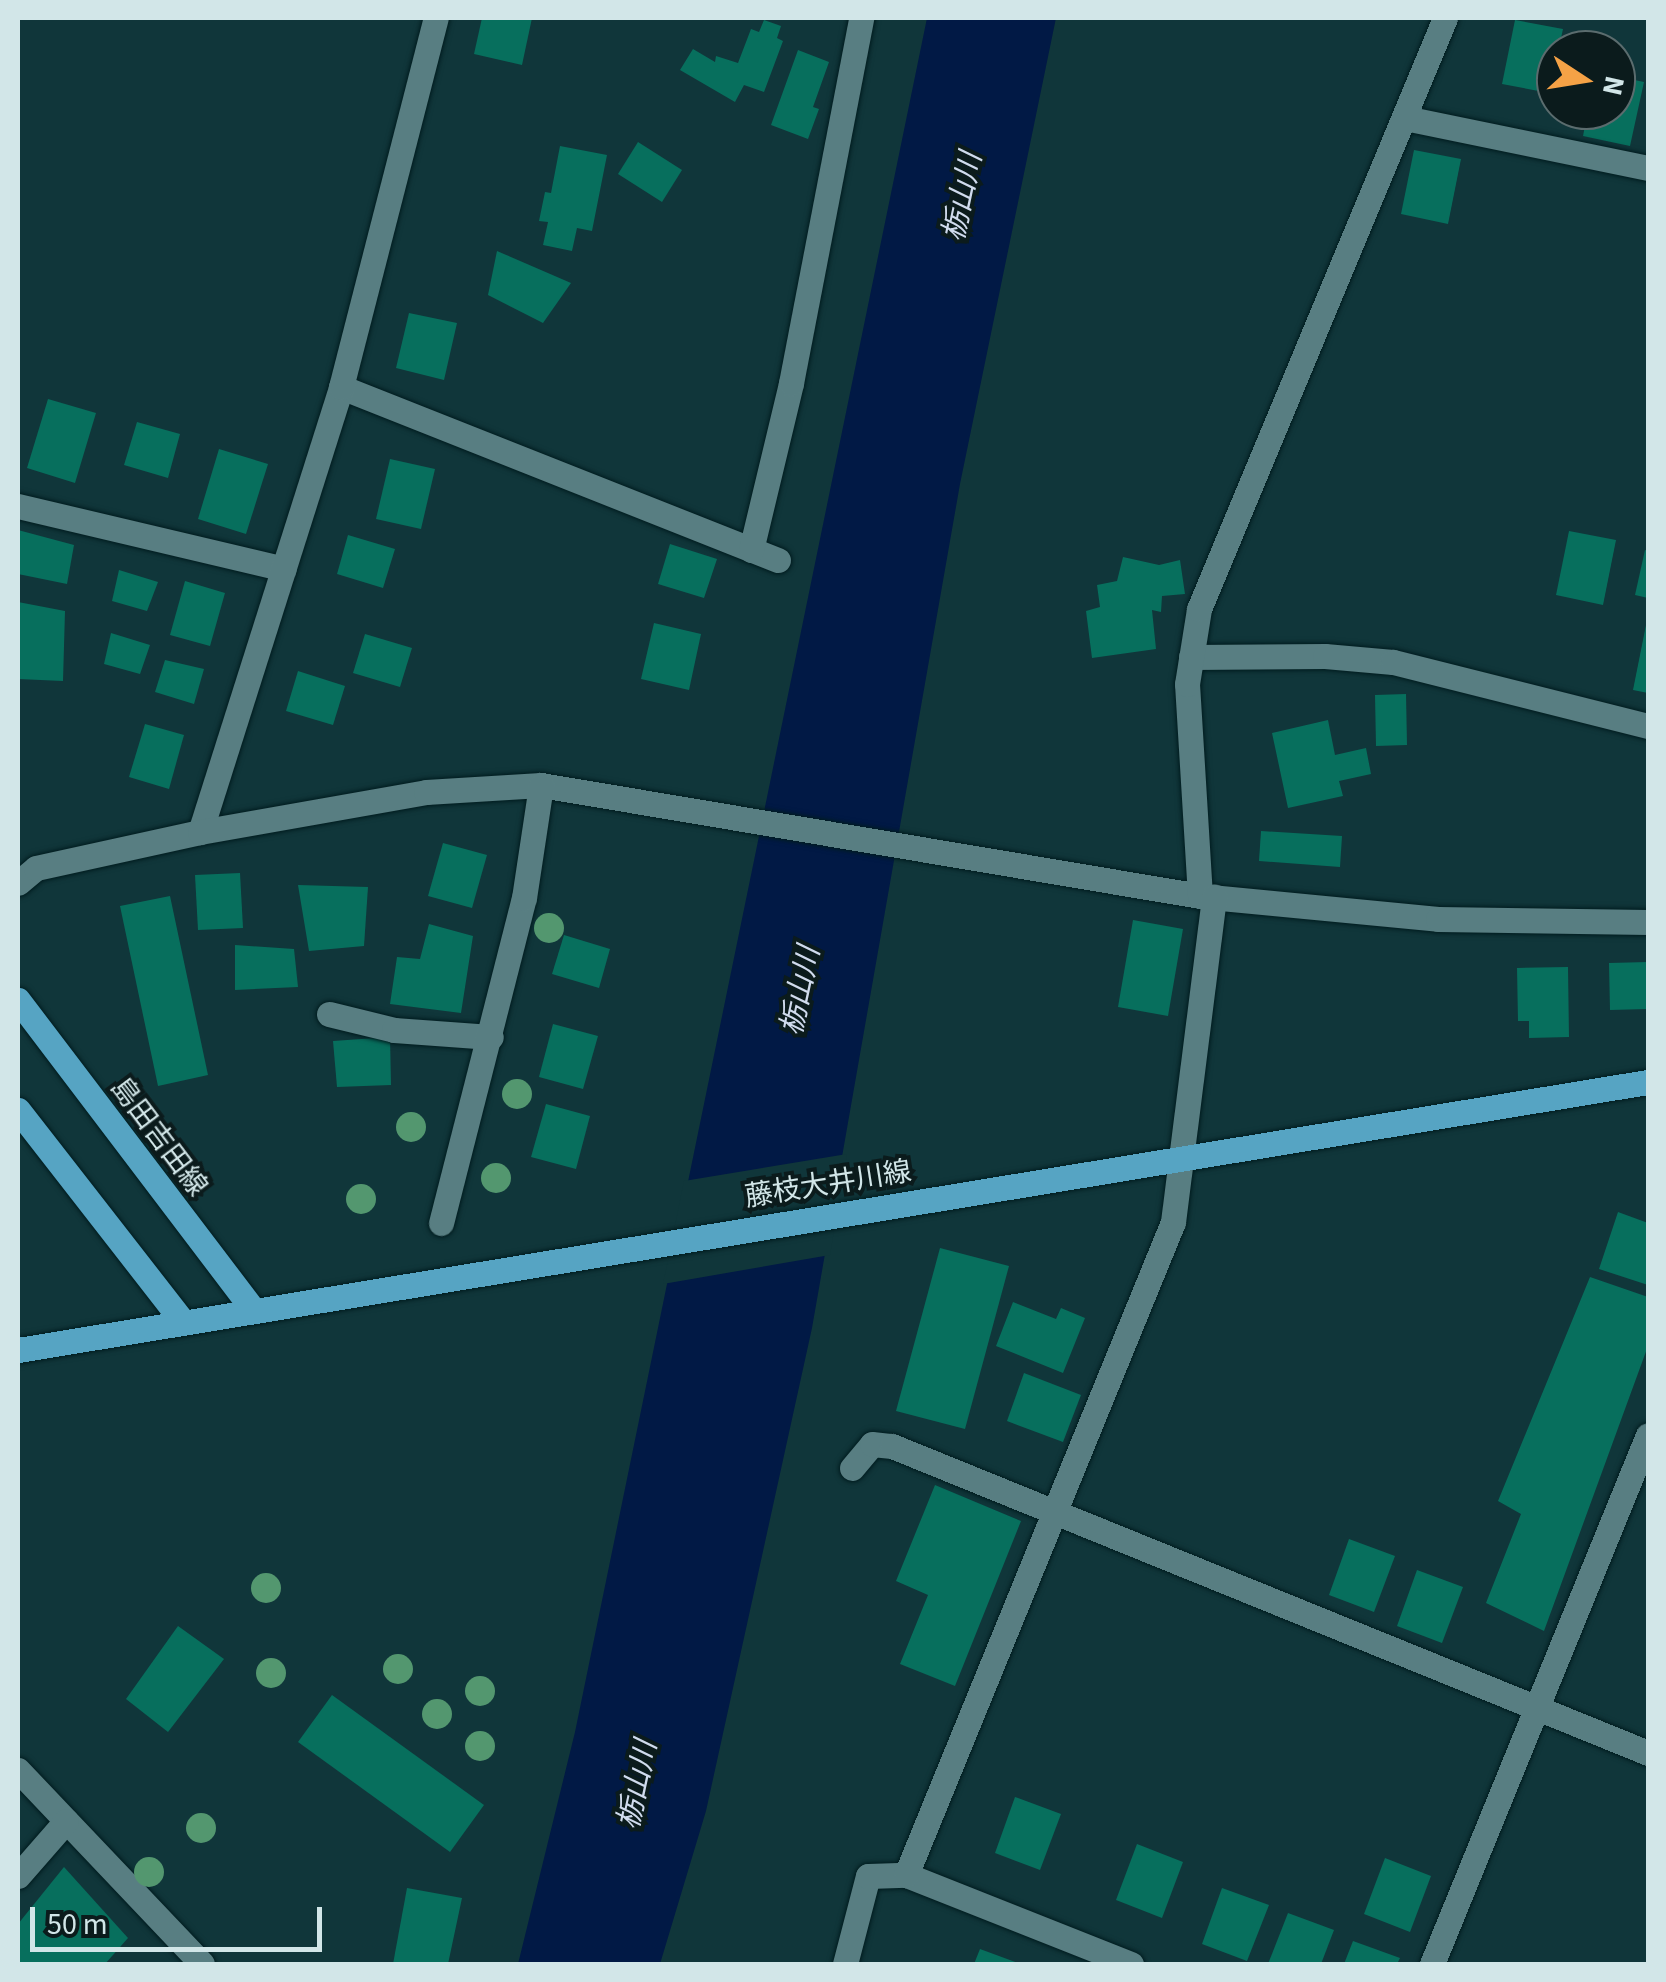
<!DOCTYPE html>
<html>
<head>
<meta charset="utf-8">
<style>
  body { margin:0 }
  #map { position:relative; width:1666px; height:1982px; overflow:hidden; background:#10363a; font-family:"Source Sans 3","Noto Sans JP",sans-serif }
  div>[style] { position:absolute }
  .water>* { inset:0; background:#011945 }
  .pier>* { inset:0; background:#10363a }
  .building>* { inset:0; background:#076f5d }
  .roads { filter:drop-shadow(0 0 2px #011c1f) drop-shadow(0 0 2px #011c1f) }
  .minor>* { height:25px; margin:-12.5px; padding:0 12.5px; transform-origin:12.5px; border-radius:12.5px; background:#587e82 }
  .primary>* { height:25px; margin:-12.5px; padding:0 12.5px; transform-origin:12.5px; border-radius:12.5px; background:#56a4c3 }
  .trees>* { width:30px; height:30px; margin:-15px; border-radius:50%; background:#53976f }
  span { translate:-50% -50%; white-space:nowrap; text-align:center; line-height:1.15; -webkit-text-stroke:8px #0b1b1c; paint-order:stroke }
  .street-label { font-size:28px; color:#d2e6e8 }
  .water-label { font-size:30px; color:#d0dbed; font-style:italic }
  .frame { position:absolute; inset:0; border:20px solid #d2e6e8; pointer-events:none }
  .north { position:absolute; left:1536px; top:30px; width:100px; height:100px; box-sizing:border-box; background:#0b1b1c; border:2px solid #5b6c6e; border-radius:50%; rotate:102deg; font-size:28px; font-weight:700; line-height:40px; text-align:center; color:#d2e6e8 }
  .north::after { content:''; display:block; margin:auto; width:35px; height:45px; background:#f5a246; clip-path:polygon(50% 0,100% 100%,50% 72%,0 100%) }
  .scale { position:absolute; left:30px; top:1907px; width:292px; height:45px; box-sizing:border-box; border:5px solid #d2e6e8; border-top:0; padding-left:12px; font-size:30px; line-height:35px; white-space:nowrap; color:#d2e6e8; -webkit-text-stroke:8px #0b1b1c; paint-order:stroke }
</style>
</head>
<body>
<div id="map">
  <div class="water">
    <i style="clip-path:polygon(927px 18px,1056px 18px,960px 484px,812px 1328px,706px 1811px,660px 1964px,518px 1964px,575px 1732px)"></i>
  </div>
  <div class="pier">
    <i style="clip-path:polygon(847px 1154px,830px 1255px,663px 1284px,684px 1181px)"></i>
  </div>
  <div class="building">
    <i style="clip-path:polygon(482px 18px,532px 18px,522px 65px,474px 54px)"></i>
    <i style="clip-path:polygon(764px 20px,781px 26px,777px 38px,783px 41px,764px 92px,744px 85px,735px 102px,680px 70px,693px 49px,715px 62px,716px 56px,738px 63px,751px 29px,759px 32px)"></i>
    <i style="clip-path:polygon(1515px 20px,1563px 29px,1549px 93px,1502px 84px)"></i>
    <i style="clip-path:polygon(798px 50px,829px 62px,813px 107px,819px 109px,808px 139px,771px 125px)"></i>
    <i style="clip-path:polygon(1616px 76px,1644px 82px,1630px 146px,1583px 136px,1588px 110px,1616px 110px)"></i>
    <i style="clip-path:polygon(638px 142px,682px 170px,662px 202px,618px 174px)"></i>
    <i style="clip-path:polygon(560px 146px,607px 155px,592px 231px,577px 228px,572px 251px,543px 245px,548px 222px,539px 221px,545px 192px,551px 193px)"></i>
    <i style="clip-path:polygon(1414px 150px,1461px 159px,1448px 224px,1401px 214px)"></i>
    <i style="clip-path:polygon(497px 251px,571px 283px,543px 323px,488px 295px)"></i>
    <i style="clip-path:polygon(409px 313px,457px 323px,444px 380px,396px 368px)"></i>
    <i style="clip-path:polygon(48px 399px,96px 413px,75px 483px,27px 468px)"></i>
    <i style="clip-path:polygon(137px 422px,180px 434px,168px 478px,124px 465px)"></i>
    <i style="clip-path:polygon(219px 449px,268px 464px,246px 534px,198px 519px)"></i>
    <i style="clip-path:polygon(390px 459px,435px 469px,421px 529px,376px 519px)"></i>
    <i style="clip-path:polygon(18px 530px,74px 545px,67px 584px,18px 574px)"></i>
    <i style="clip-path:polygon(1569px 531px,1616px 540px,1603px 605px,1556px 595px)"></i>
    <i style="clip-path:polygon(348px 535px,395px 549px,383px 588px,337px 574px)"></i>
    <i style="clip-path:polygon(670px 544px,717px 559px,704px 598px,658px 584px)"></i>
    <i style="clip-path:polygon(1645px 550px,1648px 551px,1648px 598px,1635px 595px)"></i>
    <i style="clip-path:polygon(1123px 557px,1159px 565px,1180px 560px,1185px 594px,1162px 596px,1161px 612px,1152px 610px,1156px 649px,1092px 658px,1086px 611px,1100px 607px,1097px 585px,1117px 581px)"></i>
    <i style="clip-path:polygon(119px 570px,158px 582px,147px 611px,112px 601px)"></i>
    <i style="clip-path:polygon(185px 581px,225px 593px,210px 646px,170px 635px)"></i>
    <i style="clip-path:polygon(18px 602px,65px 611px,63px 681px,18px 679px)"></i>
    <i style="clip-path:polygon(1647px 620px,1648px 620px,1648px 693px,1633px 690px)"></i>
    <i style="clip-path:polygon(654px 623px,701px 634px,689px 690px,641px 679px)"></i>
    <i style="clip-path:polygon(111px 633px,150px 645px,140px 674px,104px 664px)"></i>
    <i style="clip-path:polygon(365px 634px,412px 648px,400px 687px,353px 673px)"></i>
    <i style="clip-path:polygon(165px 660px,204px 669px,194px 704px,155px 692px)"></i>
    <i style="clip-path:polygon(298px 671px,345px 686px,333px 725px,286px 711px)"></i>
    <i style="clip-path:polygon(1406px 694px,1407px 745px,1376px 746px,1375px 695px)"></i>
    <i style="clip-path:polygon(1328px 720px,1335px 755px,1366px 748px,1371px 774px,1339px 781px,1343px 796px,1288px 808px,1272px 733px)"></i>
    <i style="clip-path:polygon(145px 724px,184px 735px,169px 789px,129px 777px)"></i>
    <i style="clip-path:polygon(1261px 831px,1342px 836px,1340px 867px,1259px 861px)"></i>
    <i style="clip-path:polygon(443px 843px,487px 855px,472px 908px,428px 896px)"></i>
    <i style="clip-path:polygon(240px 873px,243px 928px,198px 930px,195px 875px)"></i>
    <i style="clip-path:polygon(298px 885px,368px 887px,364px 946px,309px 951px)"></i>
    <i style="clip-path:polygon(170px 896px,208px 1075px,158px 1086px,120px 906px)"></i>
    <i style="clip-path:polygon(1133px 920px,1183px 929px,1168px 1016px,1118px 1007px)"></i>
    <i style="clip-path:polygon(429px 924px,473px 936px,461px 1013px,390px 1004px,397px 957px,420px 959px)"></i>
    <i style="clip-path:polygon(564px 935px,610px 949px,599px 988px,552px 974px)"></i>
    <i style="clip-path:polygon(235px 945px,294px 949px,298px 987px,235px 990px)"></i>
    <i style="clip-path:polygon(1648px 962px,1648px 1009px,1610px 1010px,1609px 963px)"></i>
    <i style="clip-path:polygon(1568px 967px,1569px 1037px,1529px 1038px,1529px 1021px,1518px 1021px,1517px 968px)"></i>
    <i style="clip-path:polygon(553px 1024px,598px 1036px,583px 1089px,539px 1077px)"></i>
    <i style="clip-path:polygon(390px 1037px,391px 1085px,337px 1087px,333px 1041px)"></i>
    <i style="clip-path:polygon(546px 1104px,590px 1116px,576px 1169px,531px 1157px)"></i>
    <i style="clip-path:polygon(1618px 1212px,1648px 1223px,1648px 1285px,1599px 1269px)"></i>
    <i style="clip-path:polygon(940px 1248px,1009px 1266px,965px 1429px,896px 1411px)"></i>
    <i style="clip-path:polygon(1590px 1277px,1648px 1297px,1648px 1346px,1544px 1631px,1486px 1603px,1521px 1514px,1498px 1501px)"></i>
    <i style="clip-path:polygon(1013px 1302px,1056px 1319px,1061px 1308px,1085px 1318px,1063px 1373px,996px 1346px)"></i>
    <i style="clip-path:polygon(1024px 1373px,1081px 1395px,1063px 1442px,1007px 1421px)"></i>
    <i style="clip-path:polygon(935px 1485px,1021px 1521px,955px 1686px,900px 1664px,928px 1595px,896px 1581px)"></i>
    <i style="clip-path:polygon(1349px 1539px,1395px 1556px,1374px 1612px,1329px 1595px)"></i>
    <i style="clip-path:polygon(1417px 1570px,1463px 1587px,1442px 1643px,1397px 1626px)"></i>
    <i style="clip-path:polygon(178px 1626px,224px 1659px,168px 1732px,126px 1699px)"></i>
    <i style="clip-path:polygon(332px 1695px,484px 1805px,450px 1852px,298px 1742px)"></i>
    <i style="clip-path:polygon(1015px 1797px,1061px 1814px,1040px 1870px,995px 1853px)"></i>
    <i style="clip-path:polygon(1137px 1844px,1183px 1862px,1162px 1918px,1116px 1900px)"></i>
    <i style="clip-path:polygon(1385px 1858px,1431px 1876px,1410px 1932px,1364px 1914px)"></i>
    <i style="clip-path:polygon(64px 1867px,128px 1938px,105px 1964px,18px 1964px,18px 1924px)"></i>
    <i style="clip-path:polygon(407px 1888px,462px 1898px,448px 1964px,393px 1964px)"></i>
    <i style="clip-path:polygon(1222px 1888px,1269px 1905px,1247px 1961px,1202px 1944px)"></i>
    <i style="clip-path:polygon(1288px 1913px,1334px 1930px,1321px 1964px,1268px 1964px)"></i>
    <i style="clip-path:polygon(1353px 1941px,1400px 1958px,1397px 1964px,1344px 1964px)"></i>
    <i style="clip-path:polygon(980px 1949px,1021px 1964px,974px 1964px)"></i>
  </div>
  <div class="roads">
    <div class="minor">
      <i style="left:1405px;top:118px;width:248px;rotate:11.6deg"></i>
      <i style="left:341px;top:387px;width:470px;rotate:21.6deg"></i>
      <i style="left:18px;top:506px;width:273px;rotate:13.3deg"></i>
      <i style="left:751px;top:550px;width:172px;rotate:-76.5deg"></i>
      <i style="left:791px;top:383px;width:372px;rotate:-79.1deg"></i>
      <i style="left:1191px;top:657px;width:134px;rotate:-0.4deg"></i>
      <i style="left:1325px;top:656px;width:68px;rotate:5deg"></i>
      <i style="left:1393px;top:662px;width:263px;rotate:14.1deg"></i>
      <i style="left:200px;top:832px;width:467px;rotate:-72.4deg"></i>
      <i style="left:341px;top:387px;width:381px;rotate:-75.6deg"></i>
      <i style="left:18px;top:883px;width:23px;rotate:-40deg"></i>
      <i style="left:36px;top:868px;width:168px;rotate:-12.4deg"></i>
      <i style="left:200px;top:832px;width:230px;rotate:-10deg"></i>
      <i style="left:426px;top:792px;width:115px;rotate:-3.5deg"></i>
      <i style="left:541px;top:785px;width:668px;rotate:9.56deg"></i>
      <i style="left:1200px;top:896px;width:239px;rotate:5.5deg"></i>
      <i style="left:1438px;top:919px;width:210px;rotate:0.8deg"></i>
      <i style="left:1200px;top:896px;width:212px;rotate:-93.5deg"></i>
      <i style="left:1187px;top:684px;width:76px;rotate:-80.9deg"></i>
      <i style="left:1199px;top:609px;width:640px;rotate:-67.4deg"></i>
      <i style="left:329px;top:1014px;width:67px;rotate:13.8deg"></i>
      <i style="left:394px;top:1030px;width:97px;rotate:4.1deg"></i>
      <i style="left:441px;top:1223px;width:335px;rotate:-75.7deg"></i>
      <i style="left:524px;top:898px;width:114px;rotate:-81.4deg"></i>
      <i style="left:852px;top:1468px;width:31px;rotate:-50deg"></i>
      <i style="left:872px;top:1444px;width:20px;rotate:6deg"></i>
      <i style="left:892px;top:1446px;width:816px;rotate:22.1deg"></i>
      <i style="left:18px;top:1770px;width:267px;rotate:46.5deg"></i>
      <i style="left:18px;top:1876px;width:73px;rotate:-48.9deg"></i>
      <i style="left:845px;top:1964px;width:91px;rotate:-75.4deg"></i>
      <i style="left:868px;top:1876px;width:38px;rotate:-2deg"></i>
      <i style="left:1131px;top:1964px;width:242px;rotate:-158.4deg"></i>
      <i style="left:906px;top:1875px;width:705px;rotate:-67.76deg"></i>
      <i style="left:1173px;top:1222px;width:328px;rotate:-82.8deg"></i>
      <i style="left:1432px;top:1964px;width:571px;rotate:-67.79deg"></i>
    </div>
    <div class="primary">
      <i style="left:18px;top:1000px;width:389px;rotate:52.8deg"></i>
      <i style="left:18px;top:1110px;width:269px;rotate:52.1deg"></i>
      <i style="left:18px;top:1350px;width:1652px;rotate:-9.34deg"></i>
    </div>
  </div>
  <div class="trees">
    <i style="left:549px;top:928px"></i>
    <i style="left:517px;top:1094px"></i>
    <i style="left:411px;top:1127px"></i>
    <i style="left:496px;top:1178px"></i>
    <i style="left:361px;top:1199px"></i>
    <i style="left:266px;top:1588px"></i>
    <i style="left:398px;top:1669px"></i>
    <i style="left:271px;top:1673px"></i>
    <i style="left:480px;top:1691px"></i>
    <i style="left:437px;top:1714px"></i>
    <i style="left:480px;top:1746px"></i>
    <i style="left:201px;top:1828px"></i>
    <i style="left:149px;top:1872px"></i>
  </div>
  <div class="street-label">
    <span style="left:159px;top:1137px;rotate:53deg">島田吉田線</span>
    <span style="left:828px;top:1184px;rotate:-9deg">藤枝大井川線</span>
  </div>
  <div class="water-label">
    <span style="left:963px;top:197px;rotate:-78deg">栃山川</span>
    <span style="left:801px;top:991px;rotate:-78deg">栃山川</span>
    <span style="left:638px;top:1785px;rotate:-78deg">栃山川</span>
  </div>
  <div class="frame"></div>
  <div class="north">N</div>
  <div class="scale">50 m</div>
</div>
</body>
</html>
